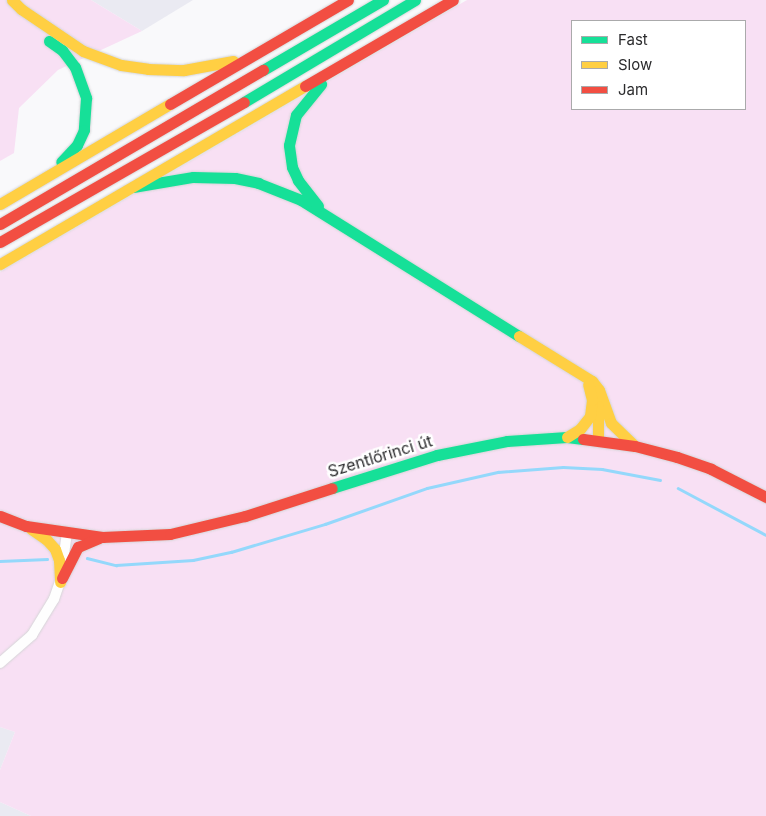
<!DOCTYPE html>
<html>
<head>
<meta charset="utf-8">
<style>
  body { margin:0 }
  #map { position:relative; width:766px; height:816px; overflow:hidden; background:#f9f9fb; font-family:Inter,sans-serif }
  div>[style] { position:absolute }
  .built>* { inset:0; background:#eaeaf2 }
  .green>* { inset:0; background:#f8e0f4 }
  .stream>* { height:2.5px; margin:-1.25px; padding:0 1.25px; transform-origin:1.25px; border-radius:1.25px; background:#94d8fb }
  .roads { filter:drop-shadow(0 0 1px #d5d5d7) drop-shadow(0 0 1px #d5d5d7) }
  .street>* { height:10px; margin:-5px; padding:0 5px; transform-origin:5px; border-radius:5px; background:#fefefe }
  .fast>* { height:11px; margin:-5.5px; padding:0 5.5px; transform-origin:5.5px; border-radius:5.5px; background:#16e098 }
  .slow>* { height:11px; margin:-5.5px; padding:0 5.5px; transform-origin:5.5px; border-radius:5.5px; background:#ffcf43 }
  .jam>* { height:11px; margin:-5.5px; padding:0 5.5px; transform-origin:5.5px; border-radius:5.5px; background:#f24e42 }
  span { translate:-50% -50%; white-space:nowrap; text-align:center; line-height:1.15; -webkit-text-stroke:5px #fff; paint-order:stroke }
  .street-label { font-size:16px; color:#2b2b2d }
  .legend { position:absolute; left:571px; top:20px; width:175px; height:90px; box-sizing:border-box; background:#fff; border:1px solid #aaaaab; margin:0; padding:6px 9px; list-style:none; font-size:15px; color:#2b2b2d }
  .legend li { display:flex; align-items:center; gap:10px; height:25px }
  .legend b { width:25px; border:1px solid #aaaaab }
</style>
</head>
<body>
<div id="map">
  <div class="built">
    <i style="clip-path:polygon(91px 0,193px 0,142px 31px)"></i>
    <i style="clip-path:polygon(0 727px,15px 732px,0 770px)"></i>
    <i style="clip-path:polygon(0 802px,31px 816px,0 816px)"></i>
  </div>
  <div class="green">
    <i style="clip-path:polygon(0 0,91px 0,142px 31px,58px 70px,19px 108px,14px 153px,0 161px)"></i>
    <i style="clip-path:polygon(evenodd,467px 0,766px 0,766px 816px,31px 816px,0 802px,0 770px,15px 732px,0 727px,0 272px,467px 0,572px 21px,745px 21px,745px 109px,572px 109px,572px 21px)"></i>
  </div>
  <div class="stream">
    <i style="left:678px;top:488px;width:100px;rotate:28.1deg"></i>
    <i style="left:87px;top:558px;width:30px;rotate:14deg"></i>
    <i style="left:116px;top:565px;width:77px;rotate:-3.7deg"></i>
    <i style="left:193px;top:560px;width:39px;rotate:-12deg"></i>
    <i style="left:231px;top:552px;width:98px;rotate:-16.6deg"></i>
    <i style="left:325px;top:524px;width:108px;rotate:-19.4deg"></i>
    <i style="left:427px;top:488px;width:73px;rotate:-12.7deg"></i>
    <i style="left:498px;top:472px;width:65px;rotate:-4.4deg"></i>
    <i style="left:563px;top:467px;width:39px;rotate:3deg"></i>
    <i style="left:602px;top:469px;width:59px;rotate:10.7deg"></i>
    <i style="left:0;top:561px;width:47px;rotate:-2.4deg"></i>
  </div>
  <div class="roads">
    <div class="street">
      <i style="left:0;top:663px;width:43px;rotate:-41.2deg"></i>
      <i style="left:32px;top:635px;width:42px;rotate:-58.6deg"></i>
      <i style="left:54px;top:599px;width:18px;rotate:-71deg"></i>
      <i style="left:60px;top:582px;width:49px;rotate:-81.9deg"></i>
    </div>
    <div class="fast">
      <i style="left:49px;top:41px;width:16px;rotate:35deg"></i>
      <i style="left:62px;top:50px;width:21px;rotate:53deg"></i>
      <i style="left:75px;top:67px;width:33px;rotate:70deg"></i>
      <i style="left:86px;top:98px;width:32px;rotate:94deg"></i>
      <i style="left:84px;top:130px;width:17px;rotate:115deg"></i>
      <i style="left:77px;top:145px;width:23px;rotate:133deg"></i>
      <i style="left:263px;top:70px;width:139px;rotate:-30.3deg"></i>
      <i style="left:244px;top:102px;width:199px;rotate:-30.8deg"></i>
      <i style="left:133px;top:187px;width:61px;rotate:-9.5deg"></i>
      <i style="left:193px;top:177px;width:42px;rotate:1.4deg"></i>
      <i style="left:235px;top:178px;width:24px;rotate:12deg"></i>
      <i style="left:258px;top:183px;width:46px;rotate:21.6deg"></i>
      <i style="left:301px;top:200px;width:257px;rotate:32deg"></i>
      <i style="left:318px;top:206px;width:33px;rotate:-128deg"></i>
      <i style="left:298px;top:180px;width:14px;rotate:-115deg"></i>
      <i style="left:292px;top:167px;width:22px;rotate:-98deg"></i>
      <i style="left:289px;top:145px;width:31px;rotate:-77deg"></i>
      <i style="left:296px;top:115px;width:40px;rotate:-51deg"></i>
      <i style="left:332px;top:488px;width:110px;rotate:-17.4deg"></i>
      <i style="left:437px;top:455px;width:71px;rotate:-11.3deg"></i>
      <i style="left:507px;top:441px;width:60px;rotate:-3.8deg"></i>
      <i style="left:567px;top:437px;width:16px;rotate:7deg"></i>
    </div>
    <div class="slow">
      <i style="left:12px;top:0;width:13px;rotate:45deg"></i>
      <i style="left:21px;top:9px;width:75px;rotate:34.1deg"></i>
      <i style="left:83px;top:51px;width:40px;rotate:20.2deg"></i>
      <i style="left:121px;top:65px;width:27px;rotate:8deg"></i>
      <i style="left:148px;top:69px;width:36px;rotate:2deg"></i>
      <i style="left:184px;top:70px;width:50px;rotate:-10.4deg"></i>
      <i style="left:0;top:204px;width:197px;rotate:-30.5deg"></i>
      <i style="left:0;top:264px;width:353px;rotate:-30.3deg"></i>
      <i style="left:519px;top:336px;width:86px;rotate:31.7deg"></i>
      <i style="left:592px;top:381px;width:11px;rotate:52deg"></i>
      <i style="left:599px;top:390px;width:35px;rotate:70deg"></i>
      <i style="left:611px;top:423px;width:33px;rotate:44deg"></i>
      <i style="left:598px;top:406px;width:34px;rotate:90deg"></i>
      <i style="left:567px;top:437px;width:15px;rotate:-32deg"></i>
      <i style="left:580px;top:429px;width:16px;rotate:-52deg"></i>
      <i style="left:590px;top:416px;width:16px;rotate:-83deg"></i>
      <i style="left:592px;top:400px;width:16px;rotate:-104deg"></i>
      <i style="left:31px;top:529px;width:18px;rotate:34deg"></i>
      <i style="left:46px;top:539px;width:13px;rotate:48deg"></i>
      <i style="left:55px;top:549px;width:12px;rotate:70deg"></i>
      <i style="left:59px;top:560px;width:22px;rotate:87deg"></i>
    </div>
    <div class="jam">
      <i style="left:305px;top:86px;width:171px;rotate:-30.2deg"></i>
      <i style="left:170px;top:104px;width:206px;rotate:-30.3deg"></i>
      <i style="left:0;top:224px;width:305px;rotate:-30.4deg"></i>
      <i style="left:0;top:242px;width:281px;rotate:-29.8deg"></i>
      <i style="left:583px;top:439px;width:52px;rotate:7.7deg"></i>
      <i style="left:635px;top:446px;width:43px;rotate:14.7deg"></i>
      <i style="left:677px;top:457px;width:36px;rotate:19deg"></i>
      <i style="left:711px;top:469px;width:62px;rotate:27deg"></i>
      <i style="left:0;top:516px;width:28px;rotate:21deg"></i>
      <i style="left:26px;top:526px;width:77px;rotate:8.2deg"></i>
      <i style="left:102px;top:537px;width:68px;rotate:-2.5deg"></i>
      <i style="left:170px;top:534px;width:77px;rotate:-13.5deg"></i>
      <i style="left:245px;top:516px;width:91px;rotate:-17.8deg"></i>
      <i style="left:62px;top:578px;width:35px;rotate:-63deg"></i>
      <i style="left:78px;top:547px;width:23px;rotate:-23deg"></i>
    </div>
  </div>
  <div class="street-label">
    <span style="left:380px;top:456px;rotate:-17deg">Szentlőrinci út</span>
  </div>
  <ul class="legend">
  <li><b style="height:6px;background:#16e098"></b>Fast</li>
  <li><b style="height:6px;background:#ffcf43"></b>Slow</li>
  <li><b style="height:6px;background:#f24e42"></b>Jam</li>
  </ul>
</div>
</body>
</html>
